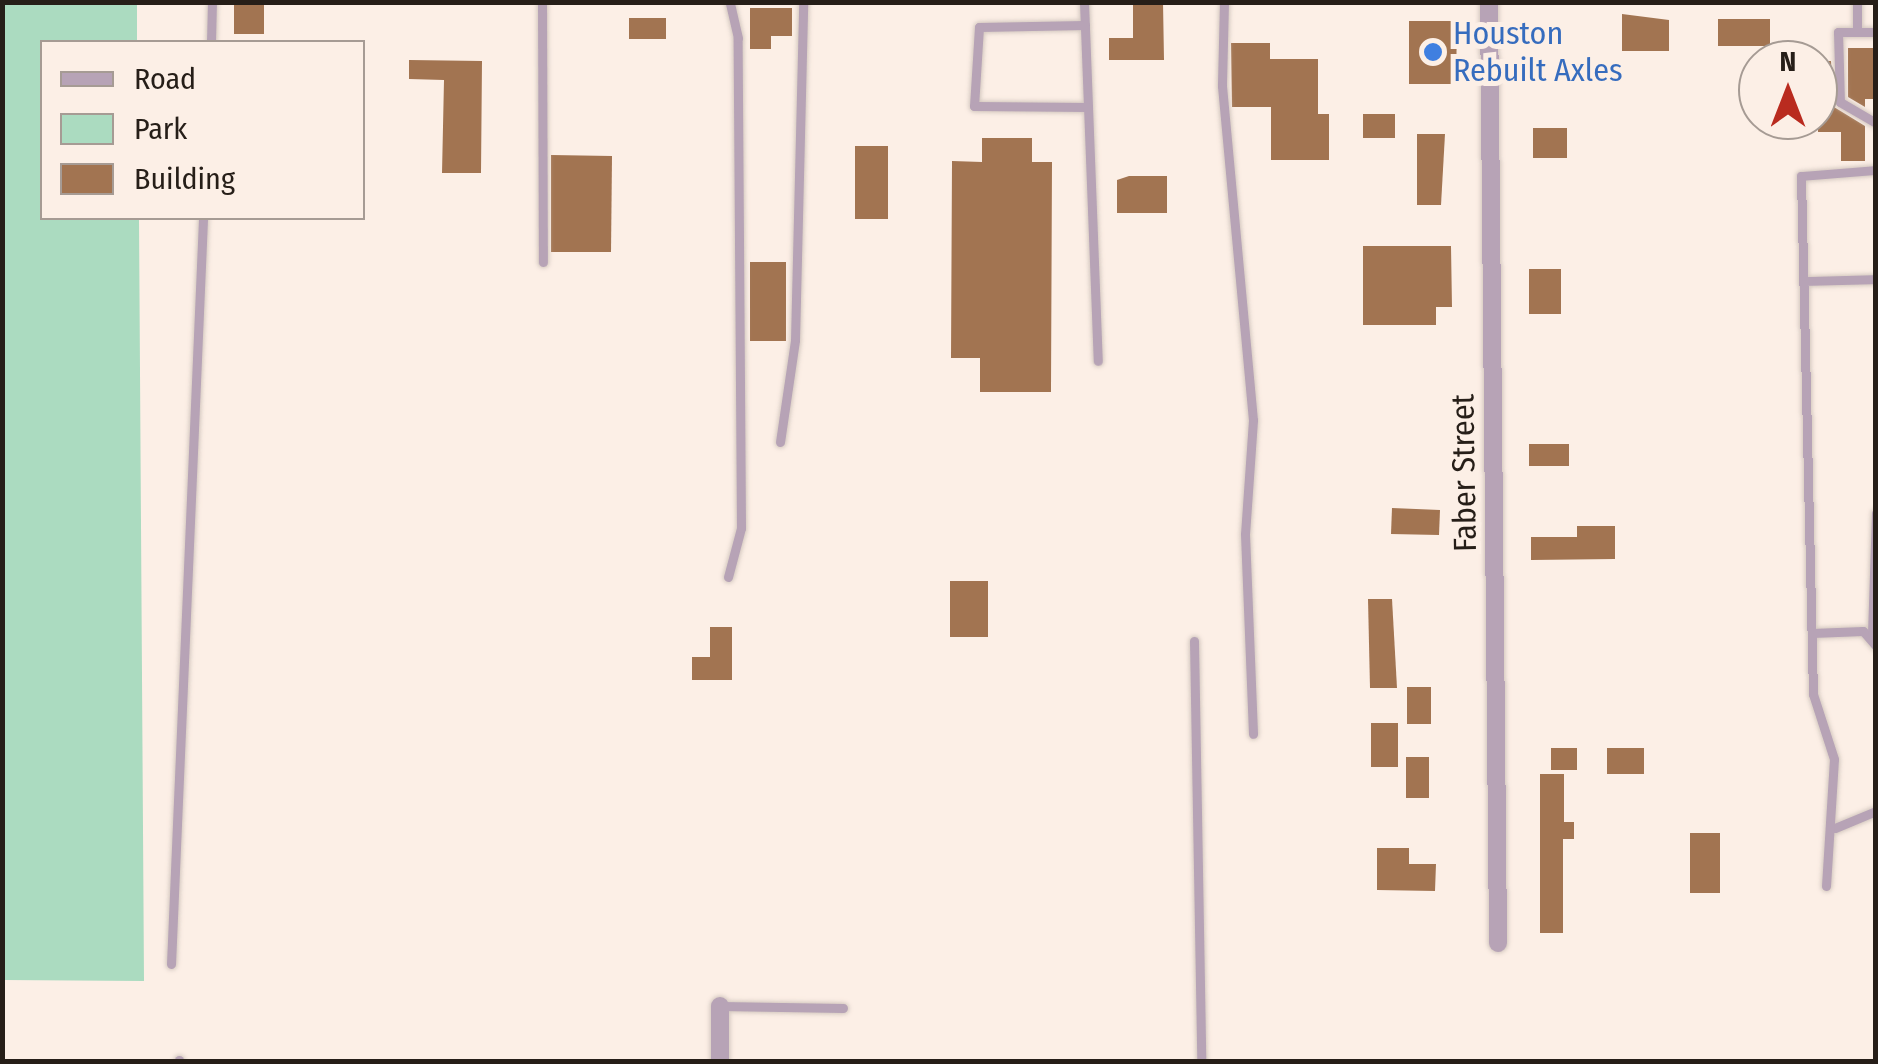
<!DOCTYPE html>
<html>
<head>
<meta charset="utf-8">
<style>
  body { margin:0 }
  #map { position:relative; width:1878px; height:1064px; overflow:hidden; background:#fcefe6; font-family:"Fira Sans Condensed",sans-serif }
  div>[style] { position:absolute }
  .green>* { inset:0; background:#abdbc0 }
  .building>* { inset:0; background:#a27451 }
  .roads { filter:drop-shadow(0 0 2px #d5c9c1) drop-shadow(0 0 2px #d5c9c1) }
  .service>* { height:9px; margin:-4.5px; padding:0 4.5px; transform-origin:4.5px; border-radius:4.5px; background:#b7a3b6 }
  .minor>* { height:18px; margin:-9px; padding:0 9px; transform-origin:9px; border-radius:9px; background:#b7a3b6 }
  .dots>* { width:28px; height:28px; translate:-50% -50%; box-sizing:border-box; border:5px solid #fcefe6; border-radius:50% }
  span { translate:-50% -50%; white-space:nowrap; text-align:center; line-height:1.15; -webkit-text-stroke:10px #fcefe6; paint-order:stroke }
  .shop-label { font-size:32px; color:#366cbe }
  .left { translate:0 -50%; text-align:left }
  .street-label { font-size:32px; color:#261e18 }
  .frame { position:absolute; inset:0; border:5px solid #261e18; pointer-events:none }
  .legend { position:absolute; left:40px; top:40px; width:325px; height:180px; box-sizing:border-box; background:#fcefe6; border:2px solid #a69b94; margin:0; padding:12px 18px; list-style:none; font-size:30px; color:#261e18 }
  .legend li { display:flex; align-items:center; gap:20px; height:50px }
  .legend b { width:50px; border:2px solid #a69b94 }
  .north { position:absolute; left:1738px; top:40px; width:100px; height:100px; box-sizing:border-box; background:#fcefe6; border:2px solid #a69b94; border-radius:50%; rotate:0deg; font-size:28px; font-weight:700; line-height:40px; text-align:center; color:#261e18 }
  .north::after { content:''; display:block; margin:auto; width:35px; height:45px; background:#b92b1f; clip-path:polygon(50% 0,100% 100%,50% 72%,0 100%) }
</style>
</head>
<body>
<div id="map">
  <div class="green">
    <i style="clip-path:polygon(2px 3px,137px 4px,137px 42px,42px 42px,42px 218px,139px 218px,144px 981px,3px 980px)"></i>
  </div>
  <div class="building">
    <i style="clip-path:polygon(234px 2px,264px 2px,264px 34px,234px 34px)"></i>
    <i style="clip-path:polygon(1133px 2px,1163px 2px,1164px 60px,1109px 60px,1109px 38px,1133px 38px)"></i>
    <i style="clip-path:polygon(750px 8px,792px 8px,792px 36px,771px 36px,771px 49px,750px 49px)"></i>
    <i style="clip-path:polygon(1622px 14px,1669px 20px,1669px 51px,1622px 51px)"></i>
    <i style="clip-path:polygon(629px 18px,666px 18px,666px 39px,629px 39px)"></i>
    <i style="clip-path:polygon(1718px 19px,1770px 19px,1770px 46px,1718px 46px)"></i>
    <i style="clip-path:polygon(1409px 21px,1457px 21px,1456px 84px,1409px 84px)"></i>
    <i style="clip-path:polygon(1231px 43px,1270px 43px,1270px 59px,1318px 59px,1318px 114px,1329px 114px,1329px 160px,1271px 160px,1271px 107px,1232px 107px)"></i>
    <i style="clip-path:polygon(1848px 48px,1876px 48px,1876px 99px,1865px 99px,1865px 107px,1848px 97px)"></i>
    <i style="clip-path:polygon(409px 60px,482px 61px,481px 173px,442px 173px,444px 80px,409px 79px)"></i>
    <i style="clip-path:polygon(1818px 61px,1831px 61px,1834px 107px,1865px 126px,1865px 161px,1841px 161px,1841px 132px,1818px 132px)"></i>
    <i style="clip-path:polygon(1363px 114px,1395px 114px,1395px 138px,1363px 138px)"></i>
    <i style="clip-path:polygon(1533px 128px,1567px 128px,1567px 158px,1533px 158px)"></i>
    <i style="clip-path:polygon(1417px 134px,1445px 134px,1441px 205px,1417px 205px)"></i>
    <i style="clip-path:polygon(982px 138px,1032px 138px,1032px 162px,1052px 162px,1051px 392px,980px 392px,980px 358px,951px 358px,952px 161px,982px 162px)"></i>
    <i style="clip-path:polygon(855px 146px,888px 146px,888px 219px,855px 219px)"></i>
    <i style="clip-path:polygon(551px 155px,612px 156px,611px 252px,551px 252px)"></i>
    <i style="clip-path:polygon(1129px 176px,1167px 176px,1167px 213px,1117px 213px,1117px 180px)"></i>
    <i style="clip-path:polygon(1363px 246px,1451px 246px,1452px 307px,1436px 307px,1436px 325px,1363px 325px)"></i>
    <i style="clip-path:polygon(750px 262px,786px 262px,786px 341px,750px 341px)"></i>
    <i style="clip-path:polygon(1529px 269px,1561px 269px,1561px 314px,1529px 314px)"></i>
    <i style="clip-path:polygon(1529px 444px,1569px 444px,1569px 466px,1529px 466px)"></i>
    <i style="clip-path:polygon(1392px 508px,1440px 510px,1439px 535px,1391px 534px)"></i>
    <i style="clip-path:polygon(1577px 526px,1615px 526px,1615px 559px,1531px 560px,1531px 537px,1577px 537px)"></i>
    <i style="clip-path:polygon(950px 581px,988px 581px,988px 637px,950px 637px)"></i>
    <i style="clip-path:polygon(1368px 599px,1392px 599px,1397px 688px,1370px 688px)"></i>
    <i style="clip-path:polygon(710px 627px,732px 627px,732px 680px,692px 680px,692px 657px,710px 657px)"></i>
    <i style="clip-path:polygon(1407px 687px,1431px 687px,1431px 724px,1407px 724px)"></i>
    <i style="clip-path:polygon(1371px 723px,1398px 723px,1398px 767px,1371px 767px)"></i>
    <i style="clip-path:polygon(1551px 748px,1577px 748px,1577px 770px,1551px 770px)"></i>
    <i style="clip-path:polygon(1607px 748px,1644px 748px,1644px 774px,1607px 774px)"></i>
    <i style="clip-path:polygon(1406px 757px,1429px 757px,1429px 798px,1406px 798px)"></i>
    <i style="clip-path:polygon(1540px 774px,1564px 774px,1564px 822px,1574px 822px,1574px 839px,1563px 839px,1563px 933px,1540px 933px)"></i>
    <i style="clip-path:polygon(1690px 833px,1720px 833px,1720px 893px,1690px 893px)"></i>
    <i style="clip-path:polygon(1377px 848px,1409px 848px,1409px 864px,1436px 864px,1435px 891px,1377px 890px)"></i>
  </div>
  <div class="roads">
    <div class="service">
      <i style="left:542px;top:2px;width:260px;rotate:89.8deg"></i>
      <i style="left:1084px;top:2px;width:359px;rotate:87.8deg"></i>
      <i style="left:1224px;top:2px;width:84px;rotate:91.4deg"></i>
      <i style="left:1222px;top:86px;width:335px;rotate:84.7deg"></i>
      <i style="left:1253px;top:420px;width:114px;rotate:94deg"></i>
      <i style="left:1245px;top:534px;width:200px;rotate:87.7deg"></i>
      <i style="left:1085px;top:25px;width:106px;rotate:178.9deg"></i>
      <i style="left:979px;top:27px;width:79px;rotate:93.6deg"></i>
      <i style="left:974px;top:106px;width:114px;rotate:0.5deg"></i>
      <i style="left:1857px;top:32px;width:30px;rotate:-90deg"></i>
      <i style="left:1876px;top:32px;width:38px;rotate:180deg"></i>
      <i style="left:1838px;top:32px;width:70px;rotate:88.4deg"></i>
      <i style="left:1840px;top:102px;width:42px;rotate:30.3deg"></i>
      <i style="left:211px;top:42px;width:40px;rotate:-88.6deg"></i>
      <i style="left:1806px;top:281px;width:70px;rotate:-1.6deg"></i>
      <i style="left:780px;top:442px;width:103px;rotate:-81.6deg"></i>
      <i style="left:795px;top:340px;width:338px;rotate:-88.6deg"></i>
      <i style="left:728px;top:577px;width:51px;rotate:-75.1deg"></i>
      <i style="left:741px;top:528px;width:490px;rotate:-90.4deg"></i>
      <i style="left:738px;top:38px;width:37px;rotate:-103deg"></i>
      <i style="left:1812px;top:633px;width:51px;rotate:-2.2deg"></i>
      <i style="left:1863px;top:631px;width:20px;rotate:49deg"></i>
      <i style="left:1872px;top:634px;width:121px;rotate:-88.1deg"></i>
      <i style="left:1194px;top:641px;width:421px;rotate:89deg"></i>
      <i style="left:1835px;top:828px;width:44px;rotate:-22.5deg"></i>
      <i style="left:1826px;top:886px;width:127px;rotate:-86.4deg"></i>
      <i style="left:1834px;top:759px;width:68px;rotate:-107.9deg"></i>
      <i style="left:1813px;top:694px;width:518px;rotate:-91.33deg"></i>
      <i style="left:1801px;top:176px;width:75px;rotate:-4.6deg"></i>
      <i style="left:171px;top:964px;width:747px;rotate:-87.54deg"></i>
      <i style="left:720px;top:1006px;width:123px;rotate:0.9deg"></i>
      <i style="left:179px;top:1060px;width:2px;rotate:90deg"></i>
    </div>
    <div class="minor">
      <i style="left:1489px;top:2px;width:941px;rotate:89.45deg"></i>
      <i style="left:720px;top:1062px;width:56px;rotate:-90deg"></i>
    </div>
  </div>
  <div class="dots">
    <i style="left:1433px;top:52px;background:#3f7fe0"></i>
  </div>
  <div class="shop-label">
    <span class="left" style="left:1453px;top:52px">Houston<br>Rebuilt Axles</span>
  </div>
  <div class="street-label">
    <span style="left:1464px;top:473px;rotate:-91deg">Faber Street</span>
  </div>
  <div class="frame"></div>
  <ul class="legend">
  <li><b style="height:12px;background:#b7a3b6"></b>Road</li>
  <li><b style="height:28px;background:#abdbc0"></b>Park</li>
  <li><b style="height:28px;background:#a27451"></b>Building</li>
  </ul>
  <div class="north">N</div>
</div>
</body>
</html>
